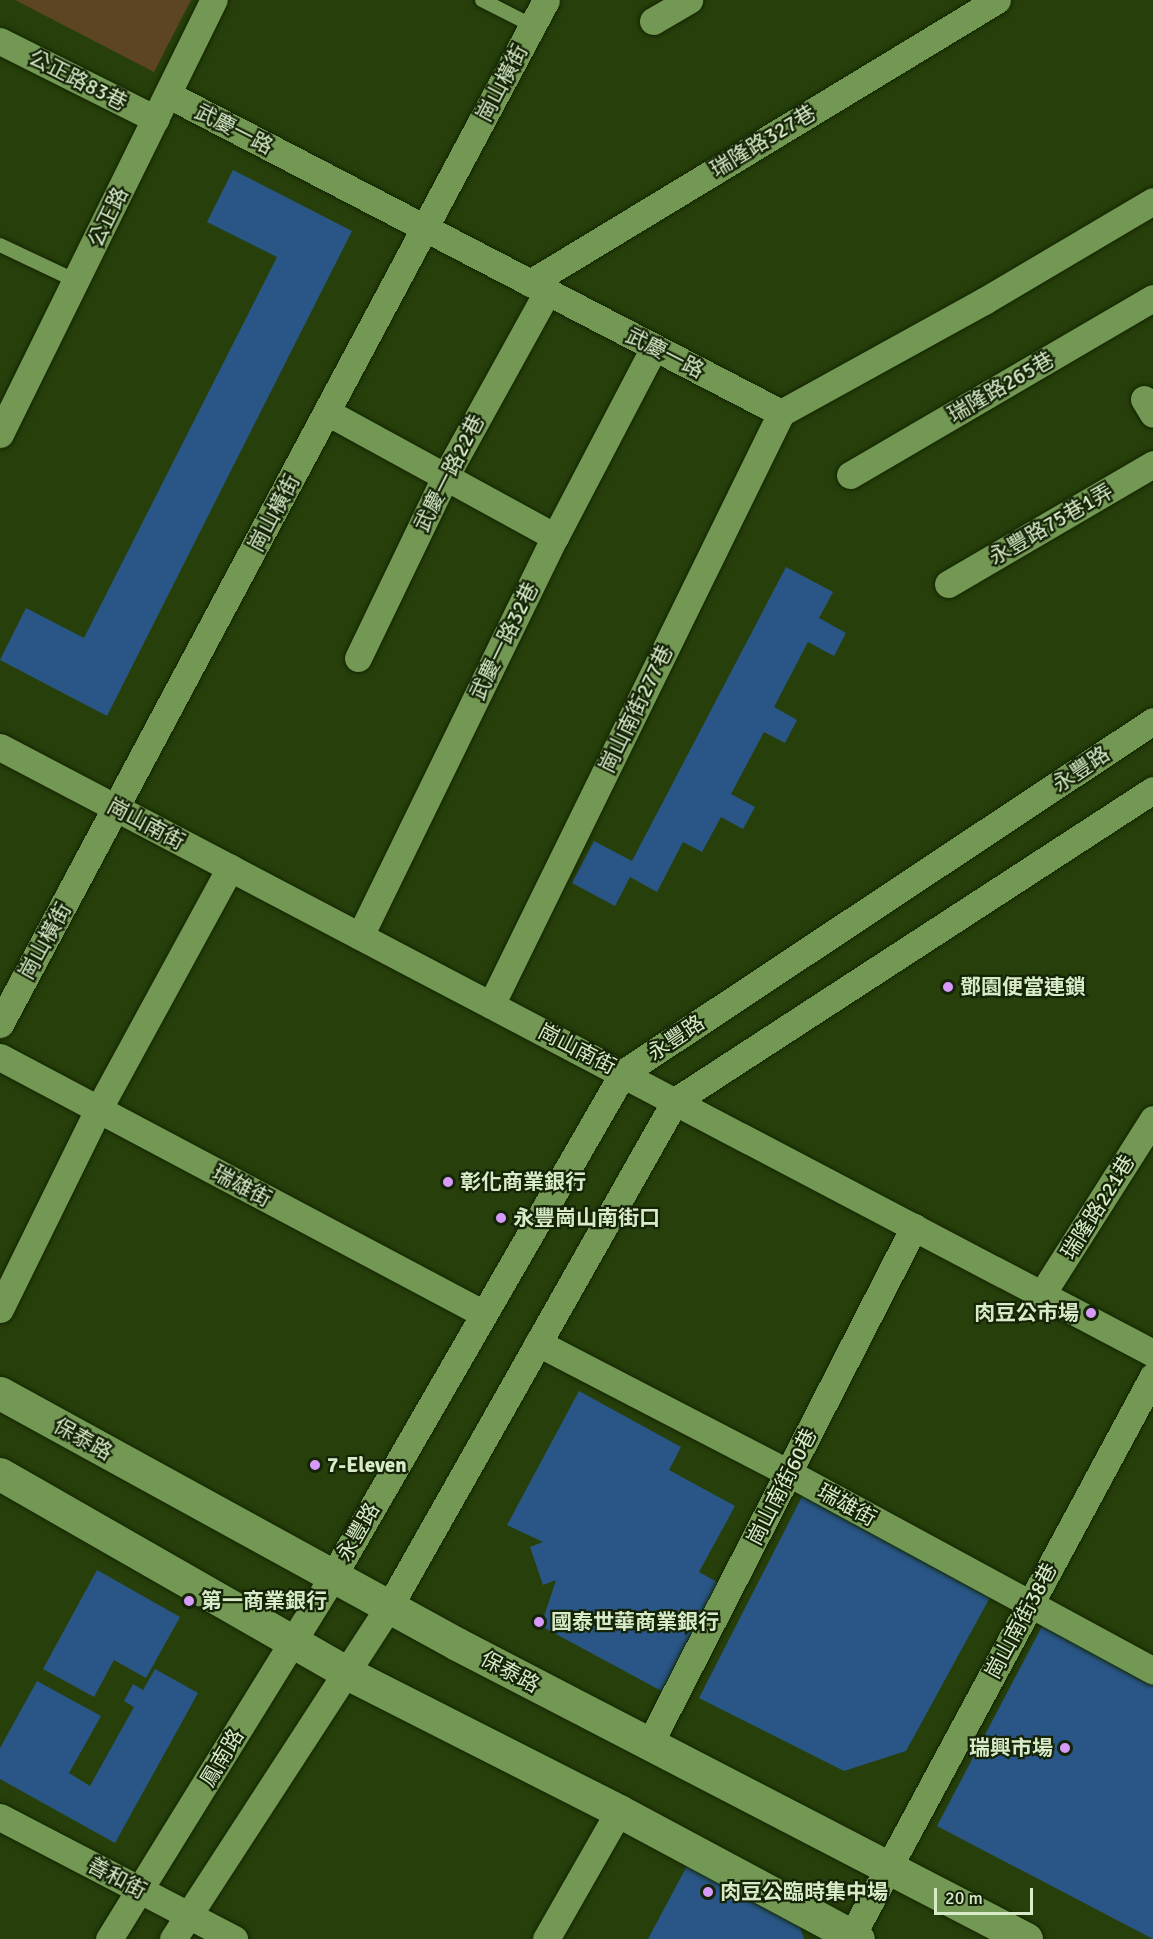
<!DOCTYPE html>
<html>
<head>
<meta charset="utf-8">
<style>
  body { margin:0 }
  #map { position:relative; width:1153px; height:1939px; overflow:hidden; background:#27400b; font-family:Signika,"Noto Sans TC",sans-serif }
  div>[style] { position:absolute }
  .green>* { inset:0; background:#5d4423 }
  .building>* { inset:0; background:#295686 }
  .roads { filter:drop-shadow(0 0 2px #132502) drop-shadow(0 0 2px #132502) }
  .service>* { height:14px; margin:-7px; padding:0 7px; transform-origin:7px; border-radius:7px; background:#739853 }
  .minor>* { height:27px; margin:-13.5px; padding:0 13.5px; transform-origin:13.5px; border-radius:13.5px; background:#739853 }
  .tertiary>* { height:33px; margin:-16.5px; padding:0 16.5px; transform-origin:16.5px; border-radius:16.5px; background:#739853 }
  .dots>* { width:16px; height:16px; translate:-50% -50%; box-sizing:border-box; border:3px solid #152407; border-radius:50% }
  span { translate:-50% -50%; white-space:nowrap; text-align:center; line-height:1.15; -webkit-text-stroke:4.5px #152407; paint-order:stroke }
  .street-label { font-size:21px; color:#d7ebc8 }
  .poi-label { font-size:21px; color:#d7ebc8; font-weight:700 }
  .left { translate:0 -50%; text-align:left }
  .right { translate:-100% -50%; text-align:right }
  .scale { position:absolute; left:934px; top:1888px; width:99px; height:27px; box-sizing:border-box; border:3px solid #d7ebc8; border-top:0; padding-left:8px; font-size:18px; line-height:21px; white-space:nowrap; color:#d7ebc8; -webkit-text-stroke:4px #152407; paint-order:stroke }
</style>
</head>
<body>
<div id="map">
  <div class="green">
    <i style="clip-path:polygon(15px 0,191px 0,154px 72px)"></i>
  </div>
  <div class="building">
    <i style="clip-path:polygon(233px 170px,352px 231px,107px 716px,0 660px,26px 608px,84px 638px,277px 257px,207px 222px)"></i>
    <i style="clip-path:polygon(786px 567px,833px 592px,819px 618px,846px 633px,834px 656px,808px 642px,774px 707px,797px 720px,785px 743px,764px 732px,731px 794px,755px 807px,743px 829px,721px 817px,702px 852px,683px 842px,657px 892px,630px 877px,615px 906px,572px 883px,594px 841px,632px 861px)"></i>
    <i style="clip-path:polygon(579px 1391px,681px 1447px,669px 1470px,735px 1506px,699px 1572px,724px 1586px,669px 1695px,541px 1626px,556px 1580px,543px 1585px,530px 1547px,543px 1542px,507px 1525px)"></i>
    <i style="clip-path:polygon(807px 1487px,994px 1590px,906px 1751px,844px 1771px,699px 1698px)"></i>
    <i style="clip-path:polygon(97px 1570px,180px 1617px,146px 1678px,114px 1660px,94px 1697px,43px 1669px)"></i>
    <i style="clip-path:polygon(1048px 1615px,1153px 1671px,1153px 1939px,937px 1826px)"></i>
    <i style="clip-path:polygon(155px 1669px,198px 1693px,115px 1843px,0 1779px,0 1748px,37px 1681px,101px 1716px,69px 1773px,90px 1786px,134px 1707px,124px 1701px,133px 1684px,143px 1690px)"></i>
    <i style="clip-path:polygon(688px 1864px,797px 1919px,804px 1939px,648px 1939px)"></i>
  </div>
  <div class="roads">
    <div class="service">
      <i style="left:482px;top:0;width:57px;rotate:27deg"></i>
      <i style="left:0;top:245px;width:84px;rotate:25.3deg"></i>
    </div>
    <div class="minor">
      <i style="left:653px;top:21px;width:42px;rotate:-30.3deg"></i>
      <i style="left:0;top:41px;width:174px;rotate:26.6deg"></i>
      <i style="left:169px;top:95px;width:690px;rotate:27.46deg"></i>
      <i style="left:781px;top:413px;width:232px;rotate:-28.9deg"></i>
      <i style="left:984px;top:301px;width:196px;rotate:-30.6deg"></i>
      <i style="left:530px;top:283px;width:546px;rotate:-31.22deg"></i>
      <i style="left:1144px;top:399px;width:17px;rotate:59deg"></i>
      <i style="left:327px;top:412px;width:260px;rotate:28.7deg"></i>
      <i style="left:0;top:434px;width:484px;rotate:-63.8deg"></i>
      <i style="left:850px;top:475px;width:351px;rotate:-30.3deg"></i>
      <i style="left:948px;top:584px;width:238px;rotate:-30.3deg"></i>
      <i style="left:358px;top:658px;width:201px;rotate:-64.3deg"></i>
      <i style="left:445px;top:477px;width:211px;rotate:-61.1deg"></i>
      <i style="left:0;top:747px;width:1303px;rotate:27.73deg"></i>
      <i style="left:360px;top:936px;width:444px;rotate:-64deg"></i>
      <i style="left:555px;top:537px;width:213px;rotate:-62.4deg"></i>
      <i style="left:491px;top:1005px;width:659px;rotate:-63.9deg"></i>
      <i style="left:0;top:1024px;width:1160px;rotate:-61.93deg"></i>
      <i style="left:0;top:1057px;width:548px;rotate:27.97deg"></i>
      <i style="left:1042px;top:1294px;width:207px;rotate:-57.6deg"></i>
      <i style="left:0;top:1309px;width:222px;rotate:-63.8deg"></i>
      <i style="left:98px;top:1110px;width:276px;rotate:-61.4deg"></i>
      <i style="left:538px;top:1343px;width:283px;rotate:27.4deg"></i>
      <i style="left:789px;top:1473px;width:414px;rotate:28.5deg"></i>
      <i style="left:649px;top:1745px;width:582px;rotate:-62.91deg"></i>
      <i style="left:0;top:1817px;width:264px;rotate:27.5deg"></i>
      <i style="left:109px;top:1939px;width:427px;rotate:-58.3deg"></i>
      <i style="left:333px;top:1576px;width:581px;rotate:-60.03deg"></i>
      <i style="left:623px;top:1073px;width:636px;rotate:-33.59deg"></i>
      <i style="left:173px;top:1939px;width:396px;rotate:-57deg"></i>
      <i style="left:389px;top:1607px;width:581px;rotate:-60.52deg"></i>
      <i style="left:675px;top:1101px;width:570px;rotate:-33.05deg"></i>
      <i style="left:546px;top:1939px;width:147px;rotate:-60.3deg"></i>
      <i style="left:850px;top:1939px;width:639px;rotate:-61.71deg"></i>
    </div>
    <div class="tertiary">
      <i style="left:0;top:1393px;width:521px;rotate:28.78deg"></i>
      <i style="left:457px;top:1644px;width:641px;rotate:27.4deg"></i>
      <i style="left:0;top:1474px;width:400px;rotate:29.8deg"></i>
      <i style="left:347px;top:1673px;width:305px;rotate:26.9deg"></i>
      <i style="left:619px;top:1811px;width:271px;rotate:28.2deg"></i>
    </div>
  </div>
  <div class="dots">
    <i style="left:948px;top:987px;background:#d69bfa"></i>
    <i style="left:448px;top:1182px;background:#d69bfa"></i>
    <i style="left:501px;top:1218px;background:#d69bfa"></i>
    <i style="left:1091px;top:1313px;background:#d69bfa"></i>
    <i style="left:315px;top:1465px;background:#d69bfa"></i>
    <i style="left:189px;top:1601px;background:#d69bfa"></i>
    <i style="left:539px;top:1622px;background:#d69bfa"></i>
    <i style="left:1065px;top:1748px;background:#d69bfa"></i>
    <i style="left:708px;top:1892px;background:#d69bfa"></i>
  </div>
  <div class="street-label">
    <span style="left:78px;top:80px;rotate:27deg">公正路83巷</span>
    <span style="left:502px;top:83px;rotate:-62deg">崗山橫街</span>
    <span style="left:234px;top:129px;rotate:27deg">武慶一路</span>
    <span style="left:763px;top:141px;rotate:-31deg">瑞隆路327巷</span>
    <span style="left:108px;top:217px;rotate:-64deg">公正路</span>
    <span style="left:665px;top:353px;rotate:27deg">武慶一路</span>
    <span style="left:1001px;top:387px;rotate:-30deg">瑞隆路265巷</span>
    <span style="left:449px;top:473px;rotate:-63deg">武慶一路22巷</span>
    <span style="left:274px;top:513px;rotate:-62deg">崗山橫街</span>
    <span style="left:1051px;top:524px;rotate:-30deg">永豐路75巷1弄</span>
    <span style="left:504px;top:641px;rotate:-64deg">武慶一路32巷</span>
    <span style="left:636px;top:709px;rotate:-64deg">崗山南街277巷</span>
    <span style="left:1081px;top:769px;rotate:-34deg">永豐路</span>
    <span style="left:146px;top:824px;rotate:28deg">崗山南街</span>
    <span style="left:45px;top:941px;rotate:-61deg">崗山橫街</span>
    <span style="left:676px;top:1038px;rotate:-34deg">永豐路</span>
    <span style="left:577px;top:1049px;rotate:27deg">崗山南街</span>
    <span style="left:242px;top:1186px;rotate:28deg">瑞雄街</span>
    <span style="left:1098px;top:1207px;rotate:-58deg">瑞隆路221巷</span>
    <span style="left:83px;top:1439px;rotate:29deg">保泰路</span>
    <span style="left:782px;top:1487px;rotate:-63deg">崗山南街60巷</span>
    <span style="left:847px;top:1505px;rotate:29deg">瑞雄街</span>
    <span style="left:358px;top:1532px;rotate:-60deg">永豐路</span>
    <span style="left:1021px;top:1621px;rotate:-62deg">崗山南街38巷</span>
    <span style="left:510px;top:1672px;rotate:28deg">保泰路</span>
    <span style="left:222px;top:1758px;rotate:-59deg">鳳南路</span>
    <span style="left:117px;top:1878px;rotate:28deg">善和街</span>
  </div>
  <div class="poi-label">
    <span class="left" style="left:960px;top:987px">鄧園便當連鎖</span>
    <span class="left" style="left:460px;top:1182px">彰化商業銀行</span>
    <span class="left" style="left:513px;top:1218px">永豐崗山南街口</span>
    <span class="right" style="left:1079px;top:1313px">肉豆公市場</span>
    <span class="left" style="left:327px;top:1465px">7-Eleven</span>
    <span class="left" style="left:201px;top:1601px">第一商業銀行</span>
    <span class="left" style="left:551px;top:1622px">國泰世華商業銀行</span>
    <span class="right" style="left:1053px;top:1748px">瑞興市場</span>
    <span class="left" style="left:720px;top:1892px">肉豆公臨時集中場</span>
  </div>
  <div class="scale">20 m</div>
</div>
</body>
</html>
